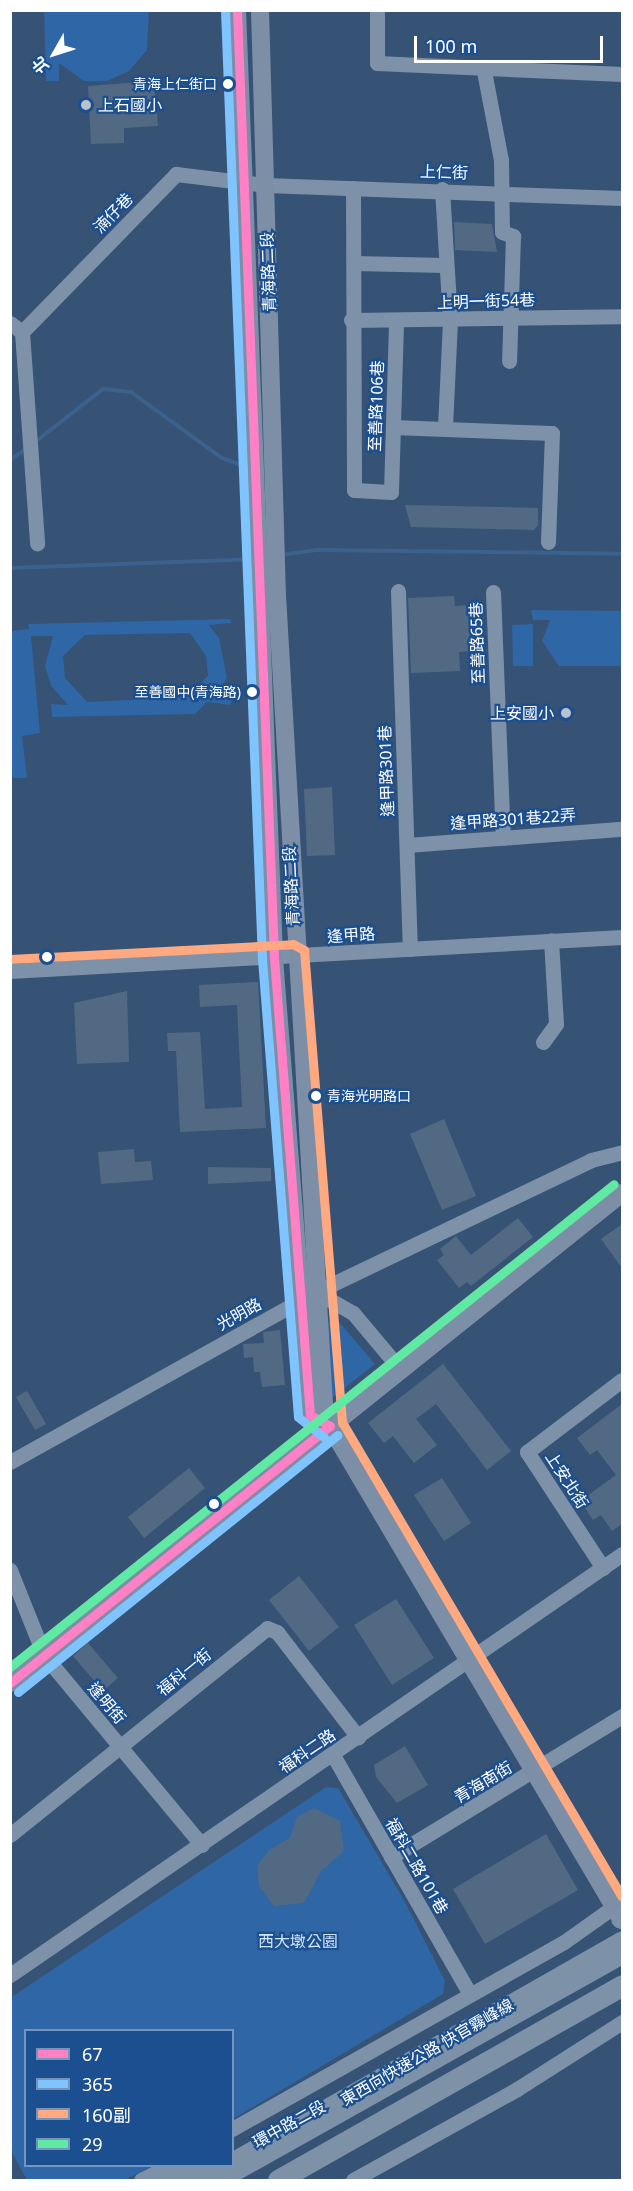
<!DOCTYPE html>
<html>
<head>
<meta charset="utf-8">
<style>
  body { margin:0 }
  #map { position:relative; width:633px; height:2191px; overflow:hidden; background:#365274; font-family:"Noto Sans","Noto Sans TC",sans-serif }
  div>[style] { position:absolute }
  .green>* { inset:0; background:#2f66a5 }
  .stream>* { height:4px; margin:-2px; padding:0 2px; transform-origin:2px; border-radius:2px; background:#3b618d }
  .building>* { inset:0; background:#526984 }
  .minor>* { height:15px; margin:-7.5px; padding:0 7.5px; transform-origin:7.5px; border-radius:7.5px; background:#7d92a8 }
  .major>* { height:18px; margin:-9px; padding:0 9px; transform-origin:9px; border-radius:9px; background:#7d8ea7 }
  .highway>* { height:21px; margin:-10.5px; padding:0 10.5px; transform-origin:10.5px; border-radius:10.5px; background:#7e92a7 }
  .bus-1>* { height:9px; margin:-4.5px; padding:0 4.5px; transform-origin:4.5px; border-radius:4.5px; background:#ff80c5 }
  .bus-2>* { height:9px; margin:-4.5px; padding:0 4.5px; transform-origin:4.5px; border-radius:4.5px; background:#80c4ff }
  .bus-3>* { height:9px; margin:-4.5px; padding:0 4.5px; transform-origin:4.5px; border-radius:4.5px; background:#ffa980 }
  .bus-4>* { height:9px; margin:-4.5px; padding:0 4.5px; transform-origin:4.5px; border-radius:4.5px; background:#60e9a3 }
  .dots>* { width:16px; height:16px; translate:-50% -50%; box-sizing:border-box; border:3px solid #1b4f8f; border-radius:50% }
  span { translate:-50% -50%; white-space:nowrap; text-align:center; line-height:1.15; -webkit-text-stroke:4.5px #1b4f8f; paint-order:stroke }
  .bus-label { font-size:14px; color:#fff }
  .right { translate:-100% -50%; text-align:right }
  .left { translate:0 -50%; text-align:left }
  .poi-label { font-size:16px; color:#fff }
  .street-label { font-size:16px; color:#fff }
  .park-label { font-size:16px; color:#cfe3fa }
  .frame { position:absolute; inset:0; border:12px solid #fff; pointer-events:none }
  .legend { position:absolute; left:24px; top:2029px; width:210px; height:138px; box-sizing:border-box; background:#1b4f8f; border:2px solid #7695bc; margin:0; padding:8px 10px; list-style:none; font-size:18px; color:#fff }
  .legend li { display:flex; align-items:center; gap:12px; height:30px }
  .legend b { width:30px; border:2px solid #7695bc }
  .north { position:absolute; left:24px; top:24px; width:60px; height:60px; -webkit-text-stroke:4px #1b4f8f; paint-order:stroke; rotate:231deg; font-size:16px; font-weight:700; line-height:24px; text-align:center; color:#fff }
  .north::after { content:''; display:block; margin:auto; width:21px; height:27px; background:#fff; clip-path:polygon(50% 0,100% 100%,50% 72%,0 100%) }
  .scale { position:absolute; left:414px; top:36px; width:189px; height:27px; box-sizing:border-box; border:3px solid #fff; border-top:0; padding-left:8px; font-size:18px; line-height:21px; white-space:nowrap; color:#fff; -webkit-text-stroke:4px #1b4f8f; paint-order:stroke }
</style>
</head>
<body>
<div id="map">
  <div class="green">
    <i style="clip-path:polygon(44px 11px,149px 11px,147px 50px,129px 71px,107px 81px,84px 81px,59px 63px,59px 81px,46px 81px)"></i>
    <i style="clip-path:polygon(531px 610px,622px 611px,622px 666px,559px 666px,542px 641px,550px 620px,533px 620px)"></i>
    <i style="clip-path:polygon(evenodd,230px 619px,231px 623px,209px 625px,219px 638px,227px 678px,216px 695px,232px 696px,231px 705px,207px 702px,195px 714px,52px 717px,51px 704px,68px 705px,51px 686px,45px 666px,53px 636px,31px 636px,40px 733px,22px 736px,27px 778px,11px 778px,11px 631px,29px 629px,28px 624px,230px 619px,190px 633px,206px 656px,208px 676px,186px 697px,87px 702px,65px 678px,63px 656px,85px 635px,190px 633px)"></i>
    <i style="clip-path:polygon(533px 624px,533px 666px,513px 666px,512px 625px)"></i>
    <i style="clip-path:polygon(334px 1316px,375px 1364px,332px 1398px,326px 1324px)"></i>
    <i style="clip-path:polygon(326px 1787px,338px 1788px,404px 1900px,445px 1981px,443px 1994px,233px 2119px,232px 2030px,26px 2030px,26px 2166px,152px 2166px,125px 2180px,27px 2180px,11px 2151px,10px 1998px)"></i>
  </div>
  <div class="stream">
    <i style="left:35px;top:442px;width:86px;rotate:-37.9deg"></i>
    <i style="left:103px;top:389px;width:28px;rotate:6deg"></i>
    <i style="left:131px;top:392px;width:112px;rotate:36deg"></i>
    <i style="left:222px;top:458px;width:20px;rotate:20deg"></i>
    <i style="left:10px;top:460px;width:21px;rotate:-35deg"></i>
    <i style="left:281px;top:555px;width:35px;rotate:-8deg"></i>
    <i style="left:316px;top:550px;width:306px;rotate:0.7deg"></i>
    <i style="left:10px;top:568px;width:242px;rotate:-2.1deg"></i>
  </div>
  <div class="building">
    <i style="clip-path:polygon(154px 81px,158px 126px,124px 128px,124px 143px,91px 144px,88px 86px)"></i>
    <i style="clip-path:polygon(454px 222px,492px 224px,497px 252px,455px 250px)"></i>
    <i style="clip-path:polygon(405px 505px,538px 508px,538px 525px,534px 530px,411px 527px)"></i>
    <i style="clip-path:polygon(454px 596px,455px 606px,469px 605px,471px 651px,459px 652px,460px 671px,411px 673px,408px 598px)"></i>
    <i style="clip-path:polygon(332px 787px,335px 855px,307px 856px,304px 789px)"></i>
    <i style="clip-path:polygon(258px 982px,266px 1128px,180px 1132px,176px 1051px,168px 1051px,167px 1033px,200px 1032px,205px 1109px,242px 1107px,237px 1005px,200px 1007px,199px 985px)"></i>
    <i style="clip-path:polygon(127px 991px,129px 1062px,77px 1064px,74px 1003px)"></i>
    <i style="clip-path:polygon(444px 1119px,476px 1196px,442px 1210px,410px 1134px)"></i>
    <i style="clip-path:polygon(134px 1149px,135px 1162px,151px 1161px,153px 1180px,101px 1184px,98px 1152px)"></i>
    <i style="clip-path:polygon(208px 1167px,271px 1168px,271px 1181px,208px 1184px)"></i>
    <i style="clip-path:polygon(518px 1218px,533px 1237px,471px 1286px,467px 1282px,459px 1288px,437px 1260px,444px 1255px,440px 1249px,456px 1236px,471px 1255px)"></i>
    <i style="clip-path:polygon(622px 1224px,622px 1268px,601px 1239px)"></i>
    <i style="clip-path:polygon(280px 1330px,285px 1385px,262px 1387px,260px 1372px,254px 1372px,253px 1357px,244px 1358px,243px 1344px,264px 1343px,263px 1332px)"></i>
    <i style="clip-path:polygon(443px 1364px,511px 1451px,487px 1470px,436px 1404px,416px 1419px,437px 1445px,414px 1463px,393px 1436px,384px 1443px,368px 1423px)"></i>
    <i style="clip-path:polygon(27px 1391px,46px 1424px,35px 1430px,16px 1397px)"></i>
    <i style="clip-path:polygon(622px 1404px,622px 1524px,612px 1531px,601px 1515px,593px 1520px,580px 1501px,616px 1475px,597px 1450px,590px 1455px,577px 1438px)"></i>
    <i style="clip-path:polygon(189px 1468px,205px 1488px,144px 1538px,128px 1517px)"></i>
    <i style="clip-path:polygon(442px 1478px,471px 1523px,444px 1541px,414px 1495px)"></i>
    <i style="clip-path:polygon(299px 1576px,339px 1627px,309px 1651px,269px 1600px)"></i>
    <i style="clip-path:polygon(396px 1599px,434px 1658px,392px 1685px,354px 1625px)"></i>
    <i style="clip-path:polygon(88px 1643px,118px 1678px,103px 1691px,73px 1656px)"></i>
    <i style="clip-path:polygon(405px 1746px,428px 1785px,397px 1803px,376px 1777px,374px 1765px)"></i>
    <i style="clip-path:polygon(314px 1808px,340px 1821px,344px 1851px,321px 1871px,304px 1903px,274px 1906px,259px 1886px,257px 1866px,269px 1850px,290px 1838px,297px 1817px)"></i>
    <i style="clip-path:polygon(546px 1834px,578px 1890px,485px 1944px,453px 1889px)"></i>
  </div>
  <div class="minor">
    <i style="left:377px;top:10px;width:53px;rotate:90deg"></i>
    <i style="left:377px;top:63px;width:245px;rotate:2.6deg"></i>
    <i style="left:484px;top:71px;width:91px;rotate:79.2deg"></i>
    <i style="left:501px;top:160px;width:72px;rotate:89.2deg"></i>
    <i style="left:502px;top:232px;width:12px;rotate:20deg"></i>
    <i style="left:513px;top:236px;width:125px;rotate:91.8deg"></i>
    <i style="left:353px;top:188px;width:302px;rotate:89.8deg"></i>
    <i style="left:354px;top:490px;width:37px;rotate:3deg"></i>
    <i style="left:391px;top:492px;width:172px;rotate:-88.3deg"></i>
    <i style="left:442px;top:189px;width:132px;rotate:86.5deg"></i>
    <i style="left:450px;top:321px;width:108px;rotate:92.7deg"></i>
    <i style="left:354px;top:263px;width:91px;rotate:1.3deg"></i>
    <i style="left:351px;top:320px;width:271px;rotate:-0.8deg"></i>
    <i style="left:10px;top:323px;width:15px;rotate:37deg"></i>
    <i style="left:22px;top:332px;width:221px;rotate:-45.7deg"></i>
    <i style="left:176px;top:174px;width:90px;rotate:7deg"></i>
    <i style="left:265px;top:185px;width:357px;rotate:2.1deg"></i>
    <i style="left:22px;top:332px;width:212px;rotate:85.9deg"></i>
    <i style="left:393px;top:427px;width:159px;rotate:2.2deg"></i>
    <i style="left:552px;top:433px;width:109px;rotate:92.1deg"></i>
    <i style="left:398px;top:591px;width:358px;rotate:88.1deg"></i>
    <i style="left:493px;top:592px;width:246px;rotate:87.7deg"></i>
    <i style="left:407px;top:845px;width:216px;rotate:-4.3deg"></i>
    <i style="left:10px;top:971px;width:613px;rotate:-3.18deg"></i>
    <i style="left:543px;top:1042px;width:22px;rotate:-54deg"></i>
    <i style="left:556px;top:1024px;width:84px;rotate:-93.4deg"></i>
    <i style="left:316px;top:1292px;width:43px;rotate:29.6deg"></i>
    <i style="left:353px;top:1313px;width:73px;rotate:50deg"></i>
    <i style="left:10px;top:1462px;width:350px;rotate:-29.1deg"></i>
    <i style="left:316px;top:1292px;width:305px;rotate:-25.6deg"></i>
    <i style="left:591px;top:1160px;width:32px;rotate:-14deg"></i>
    <i style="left:603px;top:1568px;width:139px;rotate:-123.2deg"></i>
    <i style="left:527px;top:1452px;width:119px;rotate:-37.2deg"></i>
    <i style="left:10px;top:1570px;width:92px;rotate:68.2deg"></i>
    <i style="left:44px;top:1655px;width:247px;rotate:50.3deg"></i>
    <i style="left:333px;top:1755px;width:275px;rotate:60.2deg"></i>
    <i style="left:10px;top:1835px;width:330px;rotate:-38.8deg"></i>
    <i style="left:267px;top:1628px;width:11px;rotate:22deg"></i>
    <i style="left:277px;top:1632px;width:133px;rotate:52.4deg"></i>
    <i style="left:391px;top:1857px;width:271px;rotate:-31.4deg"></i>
    <i style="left:10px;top:1975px;width:743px;rotate:-34.52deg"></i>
    <i style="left:232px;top:2129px;width:381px;rotate:-29.4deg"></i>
    <i style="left:564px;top:1942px;width:71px;rotate:-35.3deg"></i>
    <i style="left:141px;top:2180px;width:30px;rotate:-27deg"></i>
    <i style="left:223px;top:2180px;width:458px;rotate:-29.3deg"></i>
    <i style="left:353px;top:2180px;width:188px;rotate:-29deg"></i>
    <i style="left:517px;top:2089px;width:125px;rotate:-32.5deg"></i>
  </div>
  <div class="major">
    <i style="left:237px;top:10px;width:949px;rotate:87.76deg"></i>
    <i style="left:274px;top:958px;width:458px;rotate:85.5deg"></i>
    <i style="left:310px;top:1415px;width:23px;rotate:29deg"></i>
    <i style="left:260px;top:10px;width:585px;rotate:88.34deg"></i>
    <i style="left:277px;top:595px;width:811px;rotate:86.68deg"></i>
    <i style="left:324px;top:1405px;width:22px;rotate:74deg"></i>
    <i style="left:330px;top:1426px;width:574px;rotate:59.41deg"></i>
    <i style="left:10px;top:1683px;width:784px;rotate:-38.68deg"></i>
  </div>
  <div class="highway">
    <i style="left:621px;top:1918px;width:1px"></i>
    <i style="left:232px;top:2163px;width:449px;rotate:-29.6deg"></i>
    <i style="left:167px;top:2180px;width:30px;rotate:-28deg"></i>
    <i style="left:201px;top:2180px;width:30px;rotate:-28deg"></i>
    <i style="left:278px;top:2180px;width:395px;rotate:-29.5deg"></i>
  </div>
  <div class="bus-1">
    <i style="left:237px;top:10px;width:949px;rotate:87.76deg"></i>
    <i style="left:274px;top:958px;width:458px;rotate:85.5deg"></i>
    <i style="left:310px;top:1415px;width:23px;rotate:29deg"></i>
    <i style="left:10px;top:1683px;width:410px;rotate:-38.8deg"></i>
  </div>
  <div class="bus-2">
    <i style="left:225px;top:10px;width:950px;rotate:87.77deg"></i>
    <i style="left:262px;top:959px;width:459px;rotate:85.5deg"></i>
    <i style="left:298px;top:1417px;width:33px;rotate:38deg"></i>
    <i style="left:18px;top:1692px;width:410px;rotate:-38.8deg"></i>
  </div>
  <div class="bus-3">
    <i style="left:10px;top:959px;width:283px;rotate:-3deg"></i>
    <i style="left:293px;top:944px;width:13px;rotate:29deg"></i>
    <i style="left:304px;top:950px;width:474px;rotate:85.4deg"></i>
    <i style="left:342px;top:1422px;width:551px;rotate:59.48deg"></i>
  </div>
  <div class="bus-4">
    <i style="left:10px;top:1667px;width:773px;rotate:-38.65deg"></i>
  </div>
  <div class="dots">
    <i style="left:228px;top:84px;background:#fff"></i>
    <i style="left:86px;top:105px;background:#b9c2ce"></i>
    <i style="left:252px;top:692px;background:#fff"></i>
    <i style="left:566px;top:713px;background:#b9c2ce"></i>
    <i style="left:47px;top:957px;background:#fff"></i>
    <i style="left:316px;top:1096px;background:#fff"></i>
    <i style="left:214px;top:1504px;background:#fff"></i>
  </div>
  <div class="bus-label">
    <span class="right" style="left:217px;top:84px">青海上仁街口</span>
    <span class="right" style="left:241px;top:692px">至善國中(青海路)</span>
    <span class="left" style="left:327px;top:1096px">青海光明路口</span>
  </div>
  <div class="poi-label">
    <span class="left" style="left:98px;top:105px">上石國小</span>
    <span class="right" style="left:554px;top:713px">上安國小</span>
  </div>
  <div class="street-label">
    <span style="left:444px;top:172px;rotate:2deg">上仁街</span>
    <span style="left:113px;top:213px;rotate:-46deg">湳仔巷</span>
    <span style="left:268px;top:272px;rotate:-92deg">青海路二段</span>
    <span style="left:486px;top:301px;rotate:-2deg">上明一街54巷</span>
    <span style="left:376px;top:406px;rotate:-88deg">至善路106巷</span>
    <span style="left:477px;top:643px;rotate:-92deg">至善路65巷</span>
    <span style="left:386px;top:771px;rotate:-92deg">逢甲路301巷</span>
    <span style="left:513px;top:819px;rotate:-4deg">逢甲路301巷22弄</span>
    <span style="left:291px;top:886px;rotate:-93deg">青海路二段</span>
    <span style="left:351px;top:935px;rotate:-4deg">逢甲路</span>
    <span style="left:239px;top:1314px;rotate:-29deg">光明路</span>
    <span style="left:567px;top:1480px;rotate:57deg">上安北街</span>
    <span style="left:184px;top:1672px;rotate:-39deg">福科一街</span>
    <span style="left:107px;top:1703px;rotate:50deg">逢明街</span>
    <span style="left:307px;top:1751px;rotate:-34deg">福科二路</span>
    <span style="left:483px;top:1782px;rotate:-31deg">青海南街</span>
    <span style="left:417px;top:1866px;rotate:60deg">福科二路101巷</span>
    <span style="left:427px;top:2052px;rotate:-30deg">東西向快速公路 快官霧峰線</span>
    <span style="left:289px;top:2124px;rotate:-29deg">環中路二段</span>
  </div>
  <div class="park-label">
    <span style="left:298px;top:1941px">西大墩公園</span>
  </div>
  <div class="frame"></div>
  <ul class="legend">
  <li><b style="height:8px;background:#ff80c5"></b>67</li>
  <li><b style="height:8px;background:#80c4ff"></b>365</li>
  <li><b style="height:8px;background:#ffa980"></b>160副</li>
  <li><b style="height:8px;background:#60e9a3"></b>29</li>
  </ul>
  <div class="north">北</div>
  <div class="scale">100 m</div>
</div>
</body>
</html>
